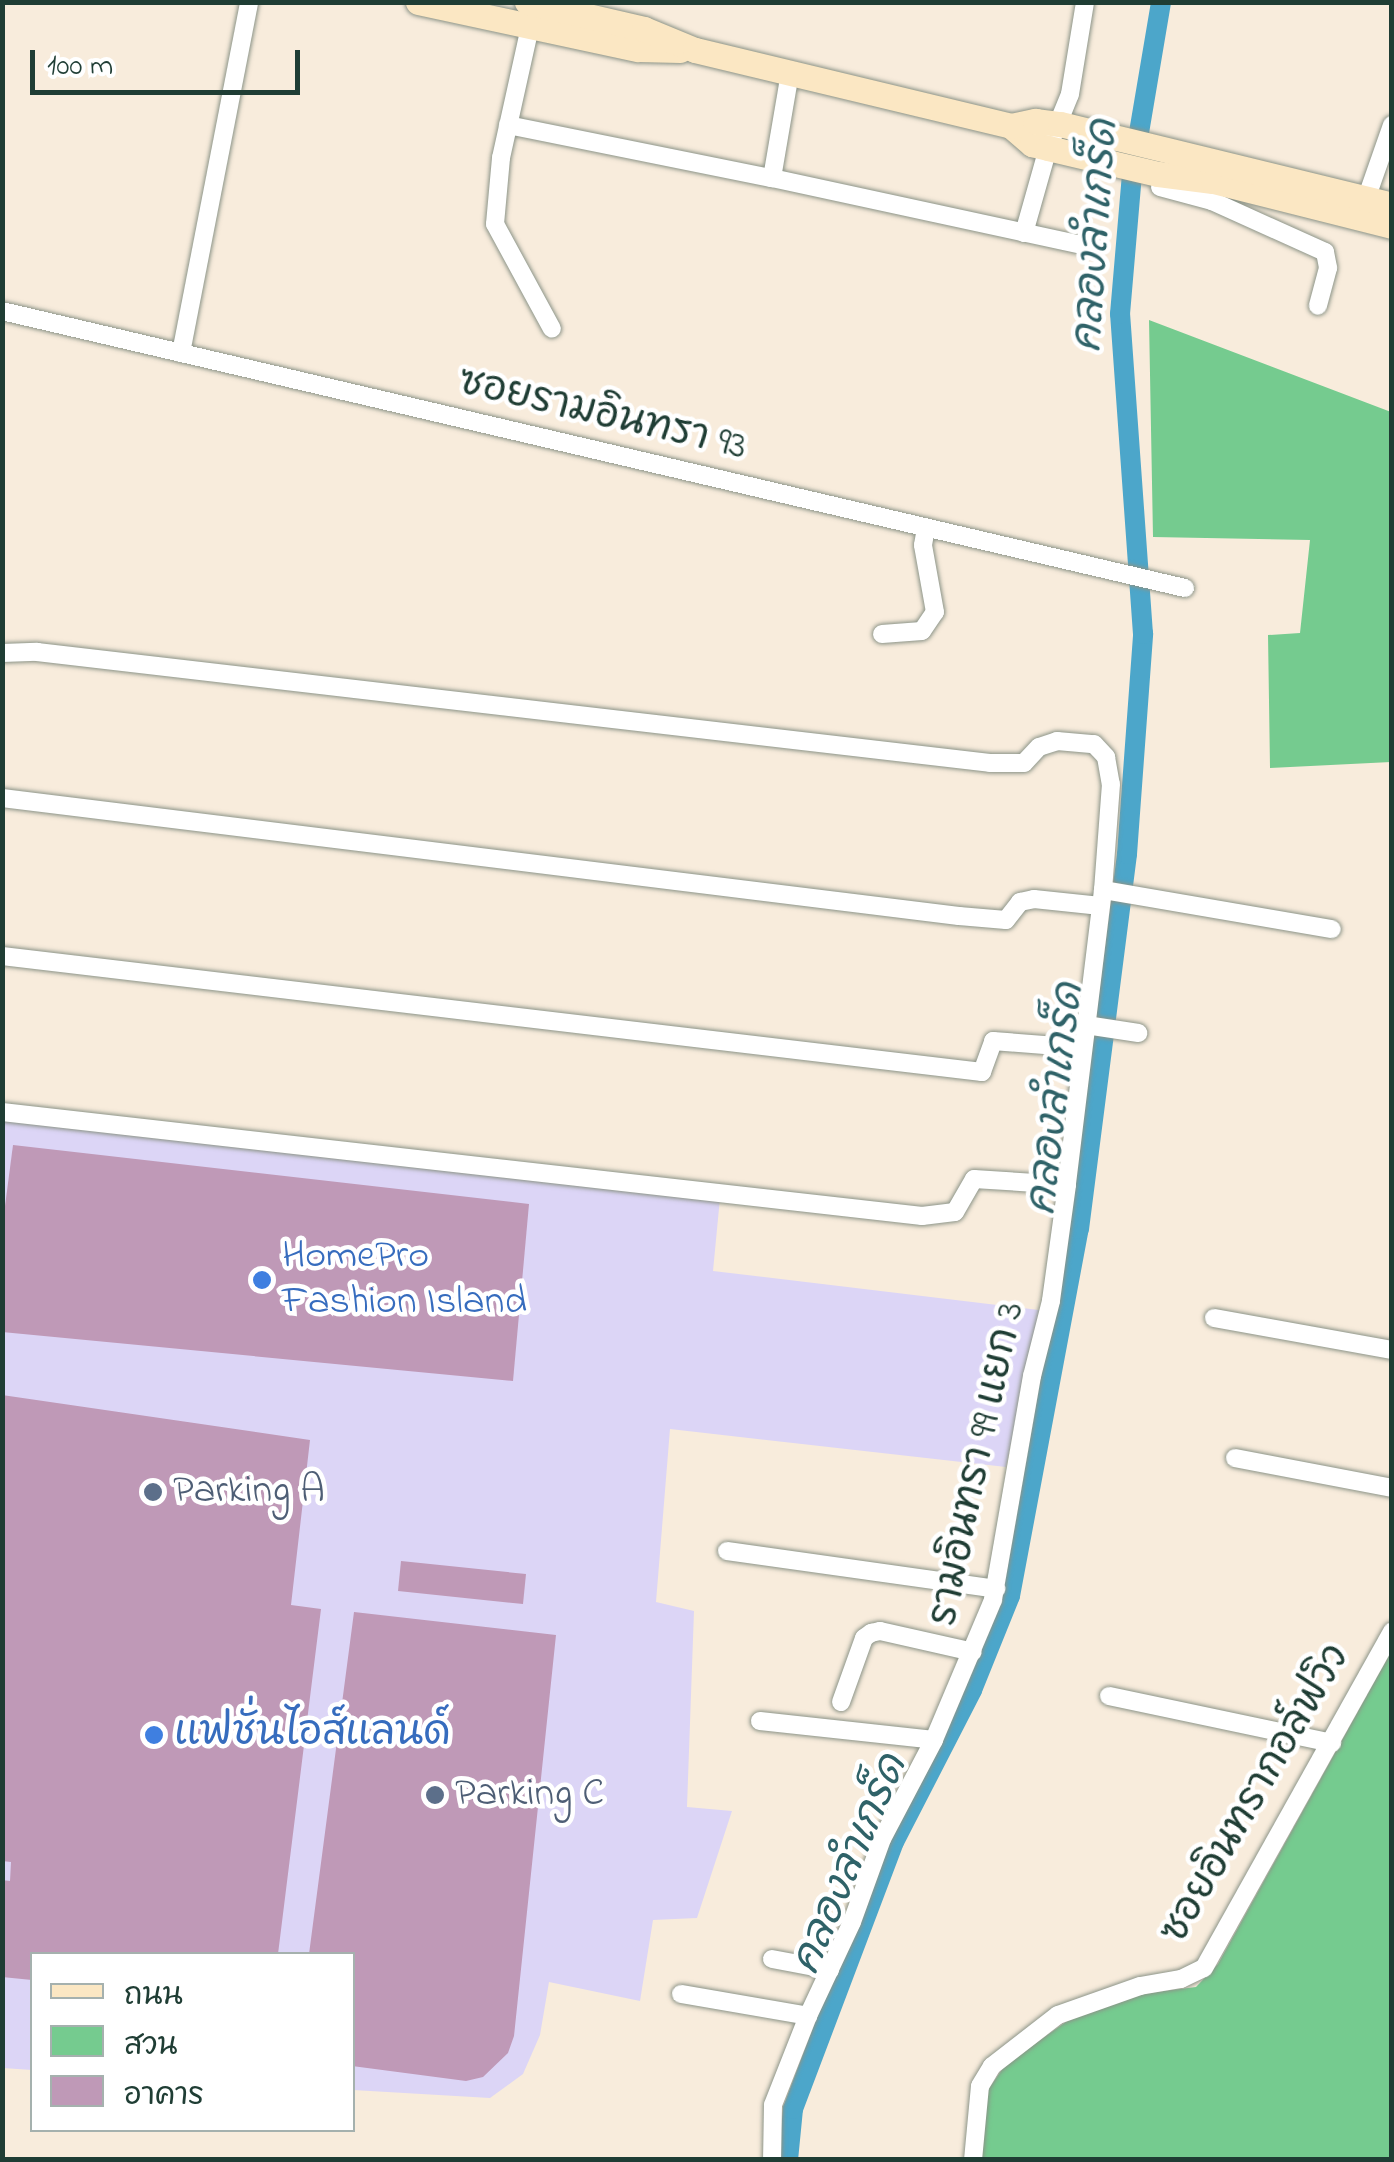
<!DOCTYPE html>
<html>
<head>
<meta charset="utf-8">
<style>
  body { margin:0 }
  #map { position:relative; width:1394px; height:2162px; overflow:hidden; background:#f8ecdc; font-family:"Indie Flower","Playpen Sans Thai",sans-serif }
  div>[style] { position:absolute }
  .built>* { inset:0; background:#dcd5f6 }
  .green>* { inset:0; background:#75cb8f }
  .canal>* { height:20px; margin:-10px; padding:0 10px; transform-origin:10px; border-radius:10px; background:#4ca6ca }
  .building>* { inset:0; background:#bf99b7 }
  .roads { filter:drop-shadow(0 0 2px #8c9488) drop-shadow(0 0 2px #8c9488) }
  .minor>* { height:18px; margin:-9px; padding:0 9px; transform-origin:9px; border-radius:9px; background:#fff }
  .secondary>* { height:25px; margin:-12.5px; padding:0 12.5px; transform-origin:12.5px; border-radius:12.5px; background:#fbe7c3 }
  .dots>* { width:28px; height:28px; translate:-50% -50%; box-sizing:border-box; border:5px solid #fff; border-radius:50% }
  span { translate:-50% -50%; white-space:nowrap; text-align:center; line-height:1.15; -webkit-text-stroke:9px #fff; paint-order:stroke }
  .street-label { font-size:40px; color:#1f3d34 }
  .shop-label { font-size:40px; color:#366cbe }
  .left { translate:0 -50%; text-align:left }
  .service-label { font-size:40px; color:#4e5e75 }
  .water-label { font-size:42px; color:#2f6268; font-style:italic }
  .frame { position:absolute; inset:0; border:5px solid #1f3d34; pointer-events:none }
  .legend { position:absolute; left:30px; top:1952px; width:325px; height:180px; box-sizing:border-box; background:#fff; border:2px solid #a5b1ae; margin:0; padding:12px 18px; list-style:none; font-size:30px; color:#1f3d34 }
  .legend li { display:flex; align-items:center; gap:20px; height:50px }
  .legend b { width:50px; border:2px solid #a5b1ae }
  .scale { position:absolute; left:30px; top:50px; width:270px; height:45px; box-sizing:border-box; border:5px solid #1f3d34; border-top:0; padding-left:12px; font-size:30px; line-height:35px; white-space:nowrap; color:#1f3d34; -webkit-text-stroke:8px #fff; paint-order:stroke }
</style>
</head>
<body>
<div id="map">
  <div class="built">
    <i style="clip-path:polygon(2px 1117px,720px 1198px,713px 1271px,1039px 1310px,1006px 1467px,670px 1429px,656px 1602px,694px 1611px,687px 1807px,732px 1811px,697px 1918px,653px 1920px,640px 2001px,549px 1982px,540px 2035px,523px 2074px,490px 2098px,353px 2090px,352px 1954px,32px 1954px,32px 2070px,3px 2068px)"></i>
  </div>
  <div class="green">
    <i style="clip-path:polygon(1149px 320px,1391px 412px,1391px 762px,1270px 768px,1268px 635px,1300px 633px,1310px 540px,1153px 537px)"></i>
    <i style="clip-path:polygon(1391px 1652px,1391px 2159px,981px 2160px,983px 2097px,1006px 2064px,1073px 2017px,1132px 1995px,1196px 1987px,1218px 1964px)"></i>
  </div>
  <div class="canal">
    <i style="left:788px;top:2160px;width:51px;rotate:-84.4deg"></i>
    <i style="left:793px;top:2109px;width:285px;rotate:-69.3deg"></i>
    <i style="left:894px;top:1842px;width:171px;rotate:-62.8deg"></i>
    <i style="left:972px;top:1690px;width:101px;rotate:-68deg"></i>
    <i style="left:1010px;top:1596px;width:373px;rotate:-79.4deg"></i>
    <i style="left:1079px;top:1229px;width:378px;rotate:-82.7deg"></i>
    <i style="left:1127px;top:854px;width:221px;rotate:-85.8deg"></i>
    <i style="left:1143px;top:634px;width:321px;rotate:-94.1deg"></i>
    <i style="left:1120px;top:314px;width:141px;rotate:-85.1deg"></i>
    <i style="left:1132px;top:174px;width:174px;rotate:-80.4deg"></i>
  </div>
  <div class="building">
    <i style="clip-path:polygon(13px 1145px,529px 1204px,513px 1381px,2px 1332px,2px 1229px)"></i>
    <i style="clip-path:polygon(2px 1395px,310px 1440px,291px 1605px,321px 1609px,278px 1954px,32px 1954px,32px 1980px,2px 1977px,2px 1880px,10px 1881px,11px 1862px,2px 1861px)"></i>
    <i style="clip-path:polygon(401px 1561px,526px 1574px,523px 1604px,398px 1591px)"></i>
    <i style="clip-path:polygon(354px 1612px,556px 1635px,514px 2036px,508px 2053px,483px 2077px,466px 2081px,352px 2066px,352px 1954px,309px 1954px)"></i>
  </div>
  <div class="roads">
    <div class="minor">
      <i style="left:530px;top:27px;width:134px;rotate:102.5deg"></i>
      <i style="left:501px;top:158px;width:66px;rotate:95.2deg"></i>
      <i style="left:495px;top:224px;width:119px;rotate:61.5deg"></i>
      <i style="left:508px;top:125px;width:269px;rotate:11.4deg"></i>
      <i style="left:772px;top:178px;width:107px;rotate:-80.3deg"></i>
      <i style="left:772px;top:178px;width:330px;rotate:12.2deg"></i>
      <i style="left:1213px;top:181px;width:20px;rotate:93deg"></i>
      <i style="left:1212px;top:201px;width:124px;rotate:24.3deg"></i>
      <i style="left:1325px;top:252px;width:16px;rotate:79deg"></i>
      <i style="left:1328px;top:268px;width:39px;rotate:105deg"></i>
      <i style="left:1160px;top:187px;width:54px;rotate:15.1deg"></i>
      <i style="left:1364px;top:205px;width:85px;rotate:-70.7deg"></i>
      <i style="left:1024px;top:233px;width:88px;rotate:-74.2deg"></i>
      <i style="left:1048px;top:148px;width:58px;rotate:-67.8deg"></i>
      <i style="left:1070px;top:94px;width:93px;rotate:-80.7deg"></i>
      <i style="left:2px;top:311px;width:1215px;rotate:13.18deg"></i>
      <i style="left:181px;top:353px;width:358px;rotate:-79deg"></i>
      <i style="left:882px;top:634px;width:40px;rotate:-4.3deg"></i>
      <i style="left:922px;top:631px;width:23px;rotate:-56deg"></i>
      <i style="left:935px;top:612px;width:68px;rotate:-100.2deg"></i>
      <i style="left:923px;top:545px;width:17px;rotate:-80deg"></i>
      <i style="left:2px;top:653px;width:35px;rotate:-2deg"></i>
      <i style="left:37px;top:652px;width:959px;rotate:6.64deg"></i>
      <i style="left:990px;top:763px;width:34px"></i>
      <i style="left:1024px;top:763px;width:22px;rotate:-47deg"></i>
      <i style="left:1039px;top:747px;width:19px;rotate:-18deg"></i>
      <i style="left:1057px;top:741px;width:37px;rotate:5deg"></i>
      <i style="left:1094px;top:744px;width:18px;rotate:47deg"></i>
      <i style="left:1106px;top:757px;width:27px;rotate:80deg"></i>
      <i style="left:1111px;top:784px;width:106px;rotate:94.3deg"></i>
      <i style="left:1103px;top:890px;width:297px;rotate:97deg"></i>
      <i style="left:1067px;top:1185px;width:117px;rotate:97.9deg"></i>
      <i style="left:1051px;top:1301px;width:77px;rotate:104.2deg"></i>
      <i style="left:1032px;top:1376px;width:227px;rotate:99.9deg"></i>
      <i style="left:993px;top:1600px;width:152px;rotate:112.9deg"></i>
      <i style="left:934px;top:1740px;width:112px;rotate:117.7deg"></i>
      <i style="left:882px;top:1839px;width:88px;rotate:109.9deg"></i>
      <i style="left:852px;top:1922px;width:104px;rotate:115.1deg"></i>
      <i style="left:808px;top:2016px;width:96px;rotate:111.5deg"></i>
      <i style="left:773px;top:2105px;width:55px;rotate:91deg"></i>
      <i style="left:2px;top:798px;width:964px;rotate:7.03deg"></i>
      <i style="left:959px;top:916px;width:47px;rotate:4.9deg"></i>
      <i style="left:1006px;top:920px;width:23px;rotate:-52deg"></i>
      <i style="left:1020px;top:902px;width:14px;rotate:-12deg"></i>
      <i style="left:1034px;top:899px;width:67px;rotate:6deg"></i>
      <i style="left:1103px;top:890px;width:232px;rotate:9.7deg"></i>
      <i style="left:2px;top:956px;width:987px;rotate:6.75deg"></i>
      <i style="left:982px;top:1072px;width:33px;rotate:-70deg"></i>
      <i style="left:993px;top:1041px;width:90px;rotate:4.4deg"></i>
      <i style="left:1086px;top:1025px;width:53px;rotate:8.7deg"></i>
      <i style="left:2px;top:1112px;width:926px;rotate:6.45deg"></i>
      <i style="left:922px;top:1216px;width:33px;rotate:-7deg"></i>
      <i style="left:955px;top:1212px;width:38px;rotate:-60deg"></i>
      <i style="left:974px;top:1179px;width:93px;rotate:3.7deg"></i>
      <i style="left:1214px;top:1318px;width:181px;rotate:10.2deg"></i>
      <i style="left:1235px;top:1458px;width:160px;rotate:10.8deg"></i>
      <i style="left:727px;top:1551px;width:272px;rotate:8deg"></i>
      <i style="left:1109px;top:1696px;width:228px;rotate:11.9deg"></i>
      <i style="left:841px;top:1702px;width:68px;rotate:-70.2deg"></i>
      <i style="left:864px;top:1638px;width:9px;rotate:-36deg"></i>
      <i style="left:871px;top:1633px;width:9px;rotate:-13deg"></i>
      <i style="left:880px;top:1631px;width:95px;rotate:12.7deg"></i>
      <i style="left:760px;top:1721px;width:175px;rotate:6.2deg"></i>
      <i style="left:772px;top:1959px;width:59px;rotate:10.7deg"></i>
      <i style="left:681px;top:1994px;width:129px;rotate:9.8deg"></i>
      <i style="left:973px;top:2160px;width:74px;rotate:-84.6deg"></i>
      <i style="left:980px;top:2086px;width:23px;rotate:-59deg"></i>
      <i style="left:992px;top:2066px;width:83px;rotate:-37.7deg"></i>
      <i style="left:1058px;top:2015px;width:87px;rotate:-19.5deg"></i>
      <i style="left:1140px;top:1986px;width:42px;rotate:-9.7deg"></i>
      <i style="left:1181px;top:1979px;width:25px;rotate:-26deg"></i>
      <i style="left:1204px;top:1968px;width:386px;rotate:-60.8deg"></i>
    </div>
    <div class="secondary">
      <i style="left:418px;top:2px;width:225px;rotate:12.1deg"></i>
      <i style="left:638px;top:49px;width:42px;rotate:1.4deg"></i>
      <i style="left:527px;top:2px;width:120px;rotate:13deg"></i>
      <i style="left:644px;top:29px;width:55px;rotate:22.4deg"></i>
      <i style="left:695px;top:50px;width:325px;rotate:13.5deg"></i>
      <i style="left:1011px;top:126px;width:28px;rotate:41deg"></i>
      <i style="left:1032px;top:144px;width:16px;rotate:14deg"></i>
      <i style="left:1048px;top:148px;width:113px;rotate:13.3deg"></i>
      <i style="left:1158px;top:174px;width:55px;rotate:7.3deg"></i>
      <i style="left:1213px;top:181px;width:185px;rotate:14.1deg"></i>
      <i style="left:1011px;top:126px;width:25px;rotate:-12deg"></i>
      <i style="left:1035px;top:121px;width:25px;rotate:7deg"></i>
      <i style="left:1060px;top:124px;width:342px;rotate:13.7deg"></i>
    </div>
  </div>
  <div class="dots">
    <i style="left:262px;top:1280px;background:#3f7fe0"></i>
    <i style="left:153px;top:1492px;background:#5c6f8a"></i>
    <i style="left:154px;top:1735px;background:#3f7fe0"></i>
    <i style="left:435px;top:1795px;background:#5c6f8a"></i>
  </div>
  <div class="street-label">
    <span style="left:602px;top:416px;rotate:13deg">ซอยรามอินทรา 93</span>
    <span style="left:979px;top:1464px;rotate:-78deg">รามอินทรา 99 แยก 3</span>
    <span style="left:1257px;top:1795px;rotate:-60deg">ซอยอินทรากอล์ฟวิว</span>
  </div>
  <div class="shop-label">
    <span class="left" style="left:282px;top:1280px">HomePro<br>Fashion Island</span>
    <span class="left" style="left:174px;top:1735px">แฟชั่นไอส์แลนด์</span>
  </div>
  <div class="service-label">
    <span class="left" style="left:173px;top:1492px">Parking A</span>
    <span class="left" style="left:455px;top:1795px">Parking C</span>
  </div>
  <div class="water-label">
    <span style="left:1097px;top:236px;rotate:-86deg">คลองลำเกร็ด</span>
    <span style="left:1057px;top:1099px;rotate:-83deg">คลองลำเกร็ด</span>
    <span style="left:851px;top:1865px;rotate:-67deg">คลองลำเกร็ด</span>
  </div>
  <div class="frame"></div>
  <ul class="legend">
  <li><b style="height:12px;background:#fbe7c3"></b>ถนน</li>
  <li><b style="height:28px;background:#75cb8f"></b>สวน</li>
  <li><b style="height:28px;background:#bf99b7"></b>อาคาร</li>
  </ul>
  <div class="scale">100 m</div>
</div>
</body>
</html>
